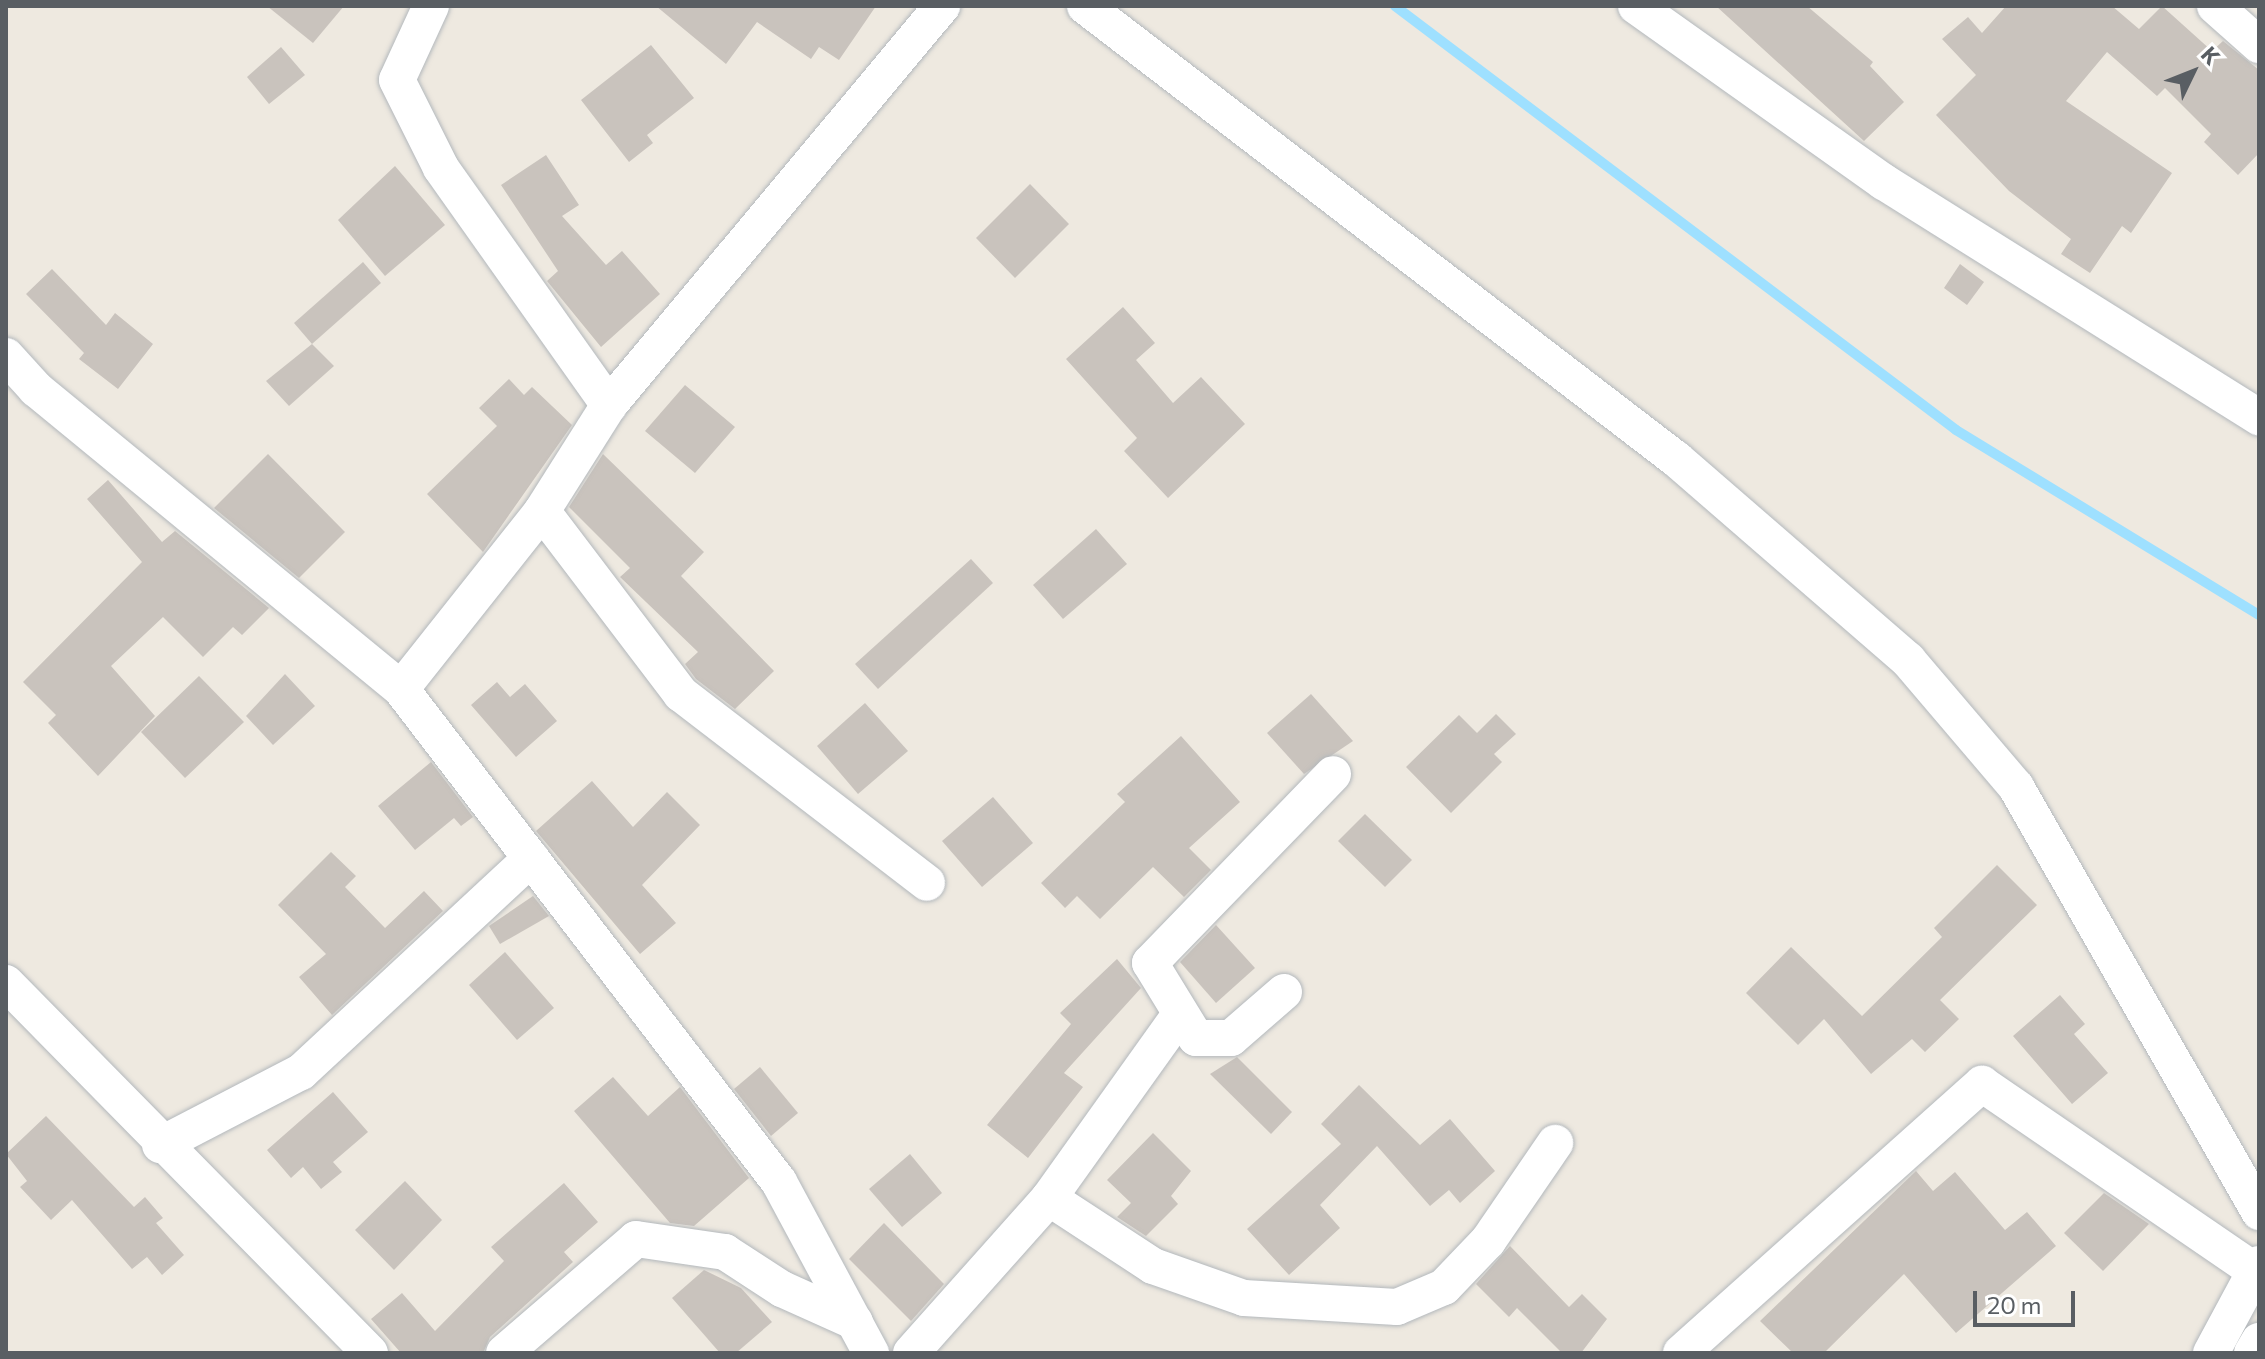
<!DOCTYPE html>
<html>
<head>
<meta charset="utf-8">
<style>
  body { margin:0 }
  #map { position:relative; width:2265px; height:1359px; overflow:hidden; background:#eee9e0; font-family:Commissioner,sans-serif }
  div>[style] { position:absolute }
  .stream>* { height:10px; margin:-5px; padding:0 5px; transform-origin:5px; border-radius:5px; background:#9ee0ff }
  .building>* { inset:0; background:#c9c3bd }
  .roads { filter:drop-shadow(0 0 2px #b3b8bc) drop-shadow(0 0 2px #b3b8bc) }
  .minor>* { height:36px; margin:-18px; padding:0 18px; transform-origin:18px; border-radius:18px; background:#fff }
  span { translate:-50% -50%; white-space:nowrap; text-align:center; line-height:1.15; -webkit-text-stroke:8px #fff; paint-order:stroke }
  .frame { position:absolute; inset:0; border:8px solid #595e63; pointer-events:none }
  .north { position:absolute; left:2153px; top:32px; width:80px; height:80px; -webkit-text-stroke:6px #fff; paint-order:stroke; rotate:47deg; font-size:22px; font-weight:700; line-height:32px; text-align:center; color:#595e63 }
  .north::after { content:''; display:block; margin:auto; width:28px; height:36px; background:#595e63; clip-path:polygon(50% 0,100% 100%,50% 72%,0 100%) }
  .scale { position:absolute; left:1973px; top:1291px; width:102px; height:36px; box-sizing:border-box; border:4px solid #595e63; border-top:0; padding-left:10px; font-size:24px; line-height:28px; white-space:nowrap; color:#595e63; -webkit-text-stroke:6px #fff; paint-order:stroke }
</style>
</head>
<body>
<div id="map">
  <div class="stream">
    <i style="left:1395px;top:6px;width:703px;rotate:37.08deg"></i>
    <i style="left:1956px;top:430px;width:355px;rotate:31.4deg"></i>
  </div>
  <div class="building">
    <i style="clip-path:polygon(267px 6px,344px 6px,313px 43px)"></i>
    <i style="clip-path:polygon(656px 6px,876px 6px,839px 60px,819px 47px,811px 59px,757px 22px,726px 64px)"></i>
    <i style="clip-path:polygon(1716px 6px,1807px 6px,1873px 62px,1870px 66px,1904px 102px,1864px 141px)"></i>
    <i style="clip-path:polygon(2006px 6px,2112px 6px,2139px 29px,2162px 6px,2212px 51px,2223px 41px,2259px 70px,2259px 153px,2238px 175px,2204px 142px,2211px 134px,2165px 88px,2157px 96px,2107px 52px,2066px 101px,2172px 173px,2131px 233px,2122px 226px,2090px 273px,2061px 254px,2071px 239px,2009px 191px,1936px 115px,1976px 75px,1942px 39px,1968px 17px,1982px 33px)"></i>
    <i style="clip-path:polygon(651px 45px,694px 98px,647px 135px,653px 143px,629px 162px,581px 100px)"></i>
    <i style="clip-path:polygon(281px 47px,305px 75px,269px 104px,247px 77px)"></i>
    <i style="clip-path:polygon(546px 155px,579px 205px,562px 216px,606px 265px,622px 251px,660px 294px,601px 347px,547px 281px,558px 271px,501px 185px)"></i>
    <i style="clip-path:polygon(395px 166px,445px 225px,385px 276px,338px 220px)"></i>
    <i style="clip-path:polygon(1030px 184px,1069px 224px,1015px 278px,976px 238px)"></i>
    <i style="clip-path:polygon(363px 262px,381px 283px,312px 344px,294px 323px)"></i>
    <i style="clip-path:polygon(1960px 264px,1984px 282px,1967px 305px,1944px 288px)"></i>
    <i style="clip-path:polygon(52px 269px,106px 325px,115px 313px,153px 344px,118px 389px,79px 359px,84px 353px,26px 294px)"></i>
    <i style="clip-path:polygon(1123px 307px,1155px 343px,1136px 360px,1173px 403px,1201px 377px,1245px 424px,1168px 498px,1124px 451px,1137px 438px,1066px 359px)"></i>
    <i style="clip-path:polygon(312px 344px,334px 366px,289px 406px,266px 381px)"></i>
    <i style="clip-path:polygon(509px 379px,524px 395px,532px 387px,572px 425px,483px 552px,427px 494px,497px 426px,479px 408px)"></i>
    <i style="clip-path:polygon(685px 385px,735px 427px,695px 473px,645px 431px)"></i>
    <i style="clip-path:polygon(268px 454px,345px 532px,299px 578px,214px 508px)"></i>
    <i style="clip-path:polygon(603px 454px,704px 552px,681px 576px,774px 671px,735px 709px,696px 679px,685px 664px,698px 652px,620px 577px,630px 568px,569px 507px)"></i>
    <i style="clip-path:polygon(108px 480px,162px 542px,175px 531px,269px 608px,242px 635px,233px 627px,203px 657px,163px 617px,111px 666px,155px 716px,98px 776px,48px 723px,56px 715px,23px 682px,142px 562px,87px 499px)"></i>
    <i style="clip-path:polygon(1096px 529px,1127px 564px,1063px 619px,1033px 585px)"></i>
    <i style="clip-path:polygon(971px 559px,993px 583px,878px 689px,855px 664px)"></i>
    <i style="clip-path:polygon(285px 674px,315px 706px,273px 745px,246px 716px)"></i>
    <i style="clip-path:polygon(199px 676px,244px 722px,185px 778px,141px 732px)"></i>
    <i style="clip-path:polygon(497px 682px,510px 697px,525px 684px,557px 721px,516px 757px,471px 705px)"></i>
    <i style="clip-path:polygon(1311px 694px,1353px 741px,1304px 774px,1267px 733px)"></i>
    <i style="clip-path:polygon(865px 703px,908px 751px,858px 794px,817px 746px)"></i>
    <i style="clip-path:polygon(1496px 714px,1516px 734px,1494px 754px,1502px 762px,1451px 813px,1406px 767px,1459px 715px,1477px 733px)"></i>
    <i style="clip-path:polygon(1181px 736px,1240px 802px,1189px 848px,1211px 870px,1184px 897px,1153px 867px,1100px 919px,1077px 896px,1065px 908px,1041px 883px,1125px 802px,1117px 794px)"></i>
    <i style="clip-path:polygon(431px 762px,473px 817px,461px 826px,454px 818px,415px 850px,378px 806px)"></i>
    <i style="clip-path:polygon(592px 781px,633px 827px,667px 792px,700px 825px,642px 885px,676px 923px,640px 954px,536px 831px)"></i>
    <i style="clip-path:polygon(993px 797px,1033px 843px,982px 887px,942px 841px)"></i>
    <i style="clip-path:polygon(1365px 814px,1412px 860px,1385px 887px,1338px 841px)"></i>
    <i style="clip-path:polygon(331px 852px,356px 876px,345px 887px,385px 928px,424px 891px,443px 911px,332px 1015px,299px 977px,326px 954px,278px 905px)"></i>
    <i style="clip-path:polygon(1997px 865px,2037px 905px,1940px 1000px,1959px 1019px,1925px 1052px,1912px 1039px,1871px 1074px,1824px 1019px,1798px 1045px,1746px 993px,1791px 947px,1862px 1016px,1942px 937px,1934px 928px)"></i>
    <i style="clip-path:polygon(533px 896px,549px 916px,500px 944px,489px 926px)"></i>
    <i style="clip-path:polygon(1216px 925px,1255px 968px,1216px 1003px,1180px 962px)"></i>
    <i style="clip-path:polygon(505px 952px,554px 1008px,517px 1040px,469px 985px)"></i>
    <i style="clip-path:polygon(1117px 959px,1141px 988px,1064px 1073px,1083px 1087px,1028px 1158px,987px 1125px,1071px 1024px,1060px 1013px)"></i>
    <i style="clip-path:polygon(2060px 995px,2085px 1024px,2074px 1034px,2108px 1073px,2072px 1104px,2013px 1036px)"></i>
    <i style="clip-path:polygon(1237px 1057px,1292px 1112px,1271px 1134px,1210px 1074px)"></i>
    <i style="clip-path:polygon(760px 1067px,798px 1113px,771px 1136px,734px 1089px)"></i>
    <i style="clip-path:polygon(613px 1077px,648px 1116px,680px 1087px,749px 1178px,694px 1226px,670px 1223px,574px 1111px)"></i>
    <i style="clip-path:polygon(1359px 1085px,1420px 1145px,1450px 1119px,1495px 1171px,1460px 1203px,1449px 1190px,1430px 1206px,1377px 1146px,1320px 1205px,1340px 1228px,1289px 1275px,1247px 1229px,1341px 1144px,1321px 1124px)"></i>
    <i style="clip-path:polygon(333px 1092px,368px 1132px,333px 1162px,342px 1172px,321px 1189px,303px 1167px,291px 1178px,267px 1150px)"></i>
    <i style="clip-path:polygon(46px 1116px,134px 1207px,145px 1197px,163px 1218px,156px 1223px,184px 1255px,162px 1275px,147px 1257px,132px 1269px,72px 1200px,51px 1220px,20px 1187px,27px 1181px,6px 1154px)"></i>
    <i style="clip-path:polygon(1153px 1133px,1191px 1171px,1171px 1196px,1178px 1204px,1146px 1236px,1117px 1217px,1131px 1203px,1107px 1180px)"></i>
    <i style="clip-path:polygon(910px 1154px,942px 1193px,902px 1227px,869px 1189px)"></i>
    <i style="clip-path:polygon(1916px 1171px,1933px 1191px,1955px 1172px,2005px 1230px,2027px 1212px,2056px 1246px,1956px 1333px,1904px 1274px,1824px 1353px,1793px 1353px,1760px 1321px)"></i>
    <i style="clip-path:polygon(405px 1181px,442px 1220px,394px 1270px,355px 1230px)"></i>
    <i style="clip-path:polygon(564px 1183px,598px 1222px,564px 1252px,573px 1262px,490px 1337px,483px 1353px,401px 1353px,371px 1319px,402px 1293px,435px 1331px,504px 1261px,491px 1247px)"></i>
    <i style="clip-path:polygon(2104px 1193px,2149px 1224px,2103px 1271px,2064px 1233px)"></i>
    <i style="clip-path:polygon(884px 1223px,944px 1284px,911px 1321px,849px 1259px)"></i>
    <i style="clip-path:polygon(1510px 1246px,1569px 1307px,1582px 1294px,1607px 1319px,1581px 1353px,1562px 1353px,1517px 1308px,1509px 1317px,1476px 1284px)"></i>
    <i style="clip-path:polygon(704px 1270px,741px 1288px,772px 1322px,736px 1353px,720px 1353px,672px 1298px)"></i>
  </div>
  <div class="roads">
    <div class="minor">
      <i style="left:431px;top:6px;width:81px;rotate:114.7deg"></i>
      <i style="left:397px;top:80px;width:98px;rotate:63.4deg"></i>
      <i style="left:441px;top:168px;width:291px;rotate:54.7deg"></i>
      <i style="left:1085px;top:6px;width:745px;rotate:37.47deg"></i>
      <i style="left:1676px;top:459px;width:307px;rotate:40.9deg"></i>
      <i style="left:1908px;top:660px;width:167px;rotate:49.6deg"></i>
      <i style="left:2016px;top:787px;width:490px;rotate:60.2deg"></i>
      <i style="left:1636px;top:6px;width:304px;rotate:35.4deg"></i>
      <i style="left:1884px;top:182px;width:443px;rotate:32.1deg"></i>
      <i style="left:2215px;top:6px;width:59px;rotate:41.6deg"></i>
      <i style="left:6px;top:356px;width:45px;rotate:47.7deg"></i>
      <i style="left:36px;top:389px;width:472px;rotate:39.4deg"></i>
      <i style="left:401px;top:689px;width:621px;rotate:52.52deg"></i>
      <i style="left:779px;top:1182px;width:194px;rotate:61.7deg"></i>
      <i style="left:542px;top:511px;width:230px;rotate:52.8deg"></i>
      <i style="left:681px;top:694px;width:310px;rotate:37.5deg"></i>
      <i style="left:401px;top:689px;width:227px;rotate:-51.6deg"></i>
      <i style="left:542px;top:511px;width:125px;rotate:-57.7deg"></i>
      <i style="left:609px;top:405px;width:520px;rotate:-50.15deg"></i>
      <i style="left:6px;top:983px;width:519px;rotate:45.47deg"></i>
      <i style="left:1284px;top:992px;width:70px;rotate:139deg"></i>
      <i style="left:1231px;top:1038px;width:35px;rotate:180deg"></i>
      <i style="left:1196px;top:1038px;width:88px;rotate:-121.5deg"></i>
      <i style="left:1150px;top:963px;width:263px;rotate:-45.9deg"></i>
      <i style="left:160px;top:1145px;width:159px;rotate:-27.4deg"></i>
      <i style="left:301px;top:1072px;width:314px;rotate:-42.9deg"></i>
      <i style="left:1049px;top:1198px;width:124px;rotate:33.2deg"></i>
      <i style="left:1153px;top:1266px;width:96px;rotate:19.4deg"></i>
      <i style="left:1244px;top:1298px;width:153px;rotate:3.4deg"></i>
      <i style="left:1397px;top:1307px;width:51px;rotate:-23.1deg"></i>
      <i style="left:1444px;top:1287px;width:64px;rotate:-46.3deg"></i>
      <i style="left:1488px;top:1241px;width:119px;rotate:-55.6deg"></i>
      <i style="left:504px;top:1353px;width:174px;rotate:-40.8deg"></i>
      <i style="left:636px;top:1239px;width:90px;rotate:8.3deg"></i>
      <i style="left:725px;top:1252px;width:68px;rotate:33deg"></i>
      <i style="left:782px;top:1289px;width:80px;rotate:24.3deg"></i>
      <i style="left:911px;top:1353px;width:208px;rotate:-48.3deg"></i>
      <i style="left:1049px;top:1198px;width:222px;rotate:-54.5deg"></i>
      <i style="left:1681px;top:1353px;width:404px;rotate:-41.8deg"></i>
      <i style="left:1982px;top:1084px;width:331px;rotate:34.4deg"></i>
      <i style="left:2211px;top:1353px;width:101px;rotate:-61.7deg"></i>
      <i style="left:2252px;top:1353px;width:14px;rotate:-60deg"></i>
    </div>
  </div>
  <div class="frame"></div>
  <div class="north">K</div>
  <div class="scale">20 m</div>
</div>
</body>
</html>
